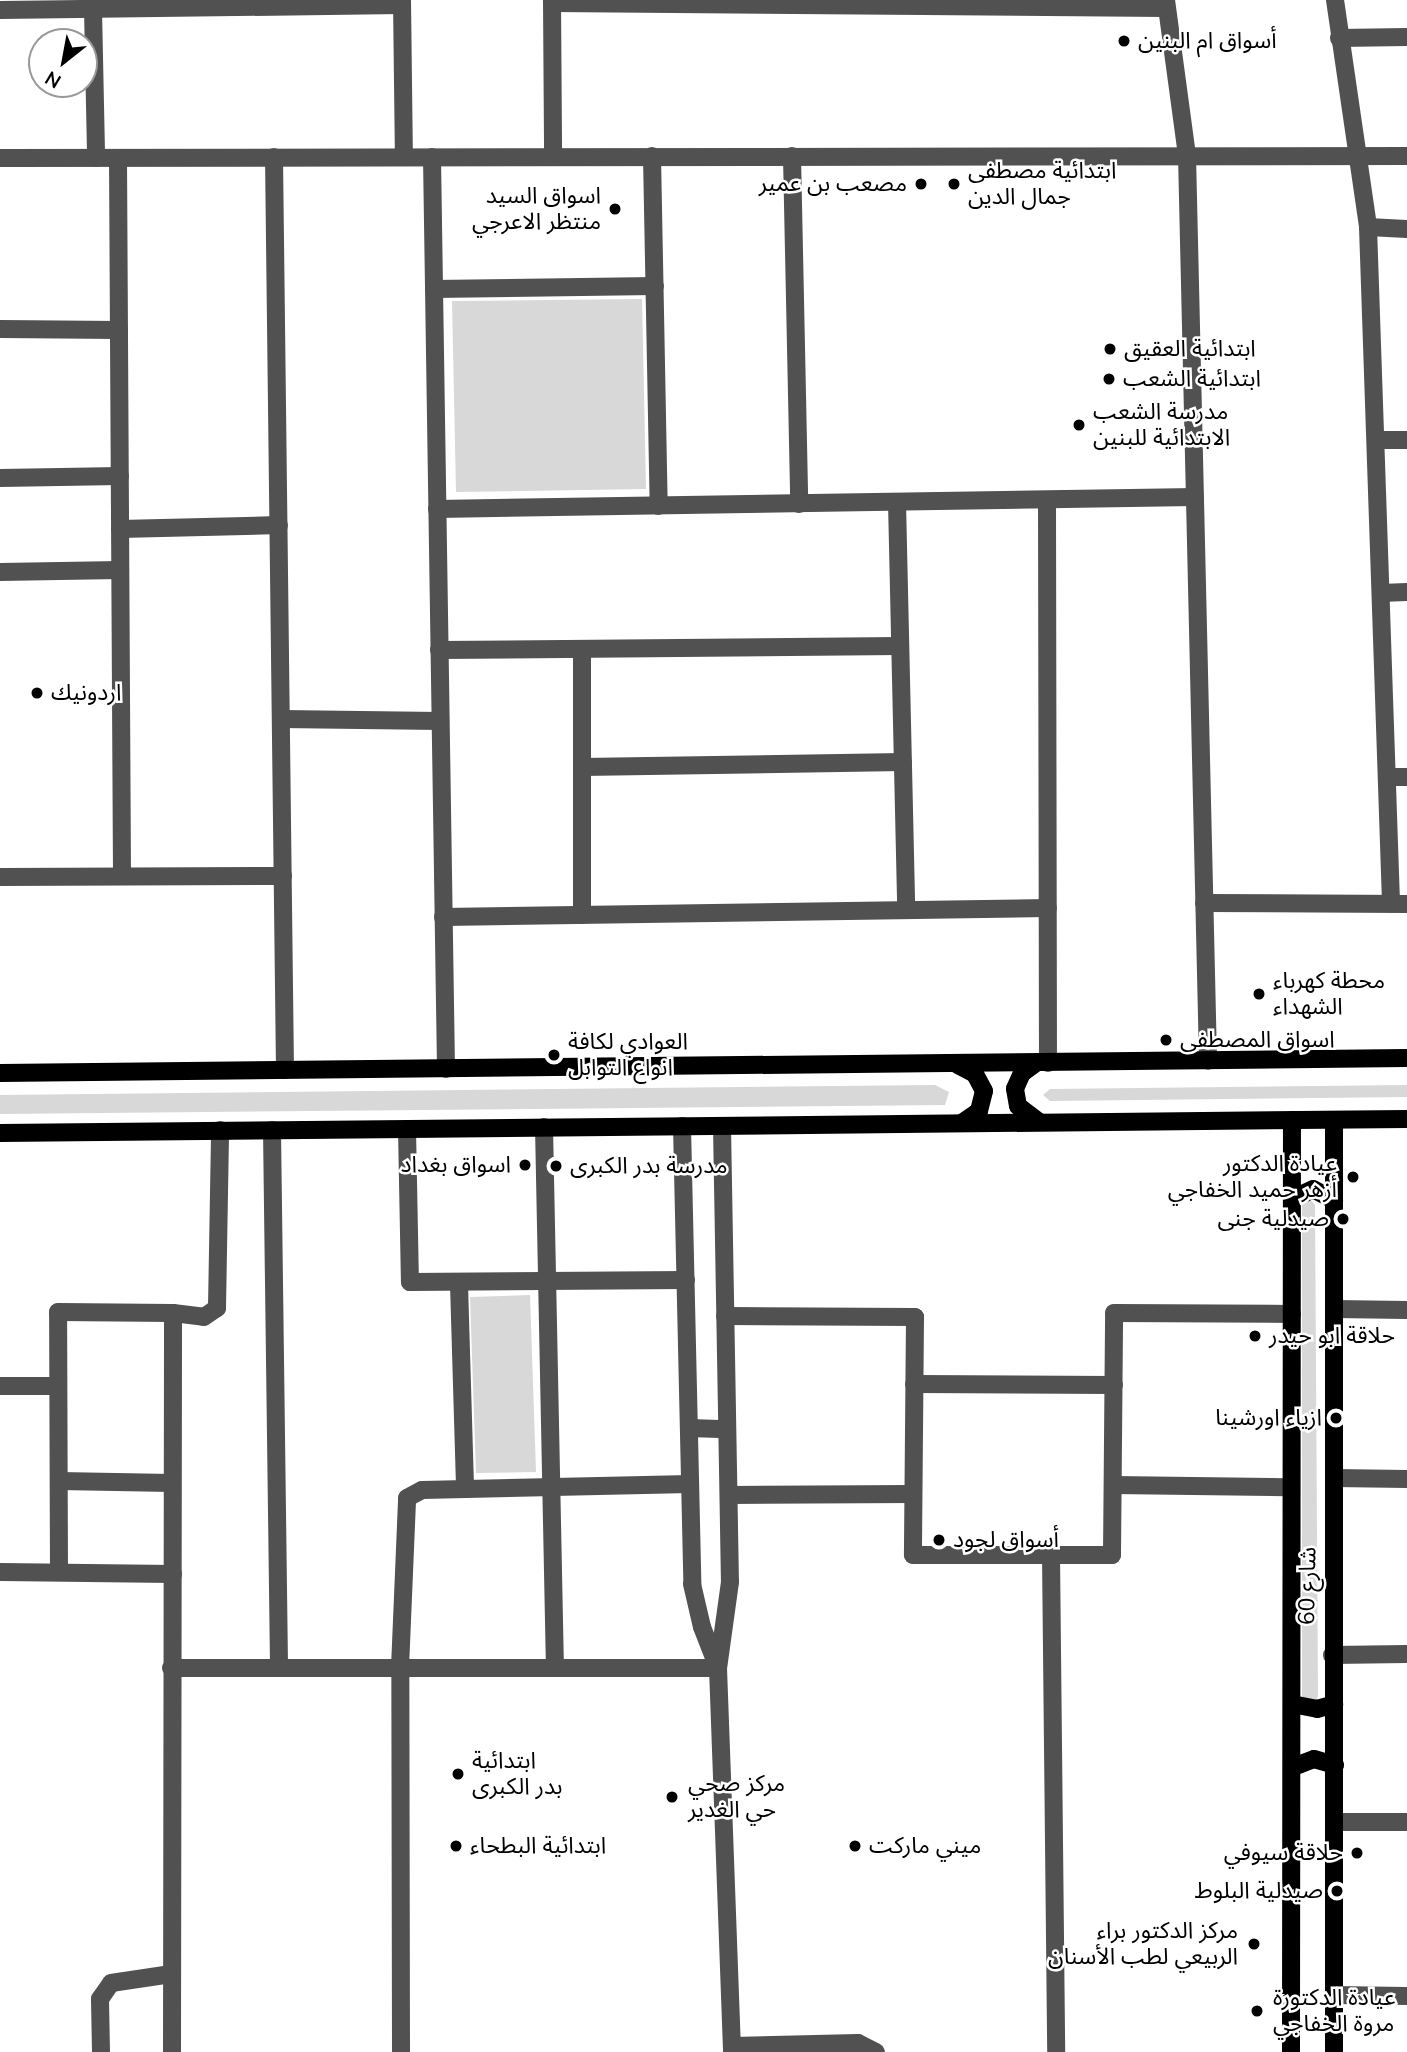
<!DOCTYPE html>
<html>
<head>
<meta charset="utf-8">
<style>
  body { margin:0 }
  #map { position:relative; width:1407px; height:2052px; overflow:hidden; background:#fff; font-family:"Nunito Sans","Noto Sans Arabic",sans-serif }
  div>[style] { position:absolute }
  .green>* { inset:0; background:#d8d8d8 }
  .minor>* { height:18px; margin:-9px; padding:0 9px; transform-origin:9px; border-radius:9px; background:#515151 }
  .major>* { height:18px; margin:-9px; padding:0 9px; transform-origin:9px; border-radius:9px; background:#000 }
  .dots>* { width:19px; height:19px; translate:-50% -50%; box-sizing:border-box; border:4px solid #fff; border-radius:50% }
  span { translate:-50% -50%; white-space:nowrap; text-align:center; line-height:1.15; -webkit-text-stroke:5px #fff; paint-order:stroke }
  .poi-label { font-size:23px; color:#000 }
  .left { translate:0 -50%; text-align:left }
  .right { translate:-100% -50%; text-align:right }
  .street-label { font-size:23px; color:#000 }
  .north { position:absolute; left:28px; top:28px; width:70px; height:70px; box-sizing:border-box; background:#fff; border:2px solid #999; border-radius:50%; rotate:211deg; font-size:19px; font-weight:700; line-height:28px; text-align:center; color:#000 }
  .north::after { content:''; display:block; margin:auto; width:24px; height:32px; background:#000; clip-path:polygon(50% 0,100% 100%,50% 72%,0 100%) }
</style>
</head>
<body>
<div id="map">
  <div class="green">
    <i style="clip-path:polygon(642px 299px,646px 489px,456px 492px,452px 301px)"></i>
    <i style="clip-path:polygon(935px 1085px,949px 1092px,945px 1105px,0 1114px,0 1095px)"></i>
    <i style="clip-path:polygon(1407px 1085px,1407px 1097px,1050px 1101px,1043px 1095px,1050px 1089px)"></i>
    <i style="clip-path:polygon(1308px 1197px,1315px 1205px,1318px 1694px,1317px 1701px,1302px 1702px,1302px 1204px)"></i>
    <i style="clip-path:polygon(530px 1295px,536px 1472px,476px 1473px,470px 1297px)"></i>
  </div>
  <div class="minor">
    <i style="left:402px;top:0;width:157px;rotate:89.3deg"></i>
    <i style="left:552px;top:0;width:157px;rotate:89.6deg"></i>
    <i style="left:1166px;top:0;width:156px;rotate:82.3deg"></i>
    <i style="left:1187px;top:155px;width:906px;rotate:88.67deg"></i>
    <i style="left:1335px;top:0;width:229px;rotate:81.7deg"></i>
    <i style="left:1368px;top:227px;width:677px;rotate:88.05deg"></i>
    <i style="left:552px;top:3px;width:614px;rotate:0.47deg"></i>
    <i style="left:93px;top:9px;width:149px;rotate:88.8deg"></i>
    <i style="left:0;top:10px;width:402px;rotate:-0.7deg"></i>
    <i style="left:1339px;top:38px;width:68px;rotate:-0.8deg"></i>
    <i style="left:652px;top:156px;width:350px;rotate:88.9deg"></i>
    <i style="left:792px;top:156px;width:348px;rotate:88.8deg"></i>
    <i style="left:274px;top:157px;width:913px;rotate:89.31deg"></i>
    <i style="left:432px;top:157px;width:912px;rotate:89.12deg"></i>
    <i style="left:0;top:158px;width:1407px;rotate:-0.08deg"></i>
    <i style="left:118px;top:158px;width:718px;rotate:89.68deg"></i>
    <i style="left:1368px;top:227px;width:39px;rotate:3deg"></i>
    <i style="left:434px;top:289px;width:221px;rotate:-0.8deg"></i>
    <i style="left:0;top:329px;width:119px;rotate:0.5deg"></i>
    <i style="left:1376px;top:440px;width:31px"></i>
    <i style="left:0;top:478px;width:120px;rotate:-1deg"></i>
    <i style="left:1047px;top:500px;width:563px;rotate:89.9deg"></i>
    <i style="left:897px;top:502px;width:408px;rotate:88.7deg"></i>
    <i style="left:437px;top:509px;width:758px;rotate:-0.91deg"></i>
    <i style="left:120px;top:529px;width:159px;rotate:-1.4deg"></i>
    <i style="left:0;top:572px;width:120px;rotate:-1deg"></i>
    <i style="left:1381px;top:593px;width:26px;rotate:-2deg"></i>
    <i style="left:582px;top:649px;width:266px;rotate:90deg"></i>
    <i style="left:439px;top:650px;width:461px;rotate:-0.5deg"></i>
    <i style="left:281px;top:719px;width:159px;rotate:0.7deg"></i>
    <i style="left:582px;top:767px;width:321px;rotate:-0.9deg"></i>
    <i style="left:1387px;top:777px;width:20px"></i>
    <i style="left:0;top:877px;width:283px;rotate:-0.2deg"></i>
    <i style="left:1204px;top:903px;width:203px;rotate:0.3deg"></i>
    <i style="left:443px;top:917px;width:605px;rotate:-0.85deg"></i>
    <i style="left:682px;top:1126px;width:458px;rotate:88.7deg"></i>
    <i style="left:692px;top:1584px;width:44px;rotate:76.9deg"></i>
    <i style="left:702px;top:1627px;width:44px;rotate:68.7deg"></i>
    <i style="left:722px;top:1126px;width:456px;rotate:89deg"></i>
    <i style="left:730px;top:1582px;width:87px;rotate:97.9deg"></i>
    <i style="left:718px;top:1668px;width:384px;rotate:87.9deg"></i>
    <i style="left:544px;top:1127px;width:541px;rotate:88.84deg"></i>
    <i style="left:407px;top:1129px;width:153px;rotate:88.9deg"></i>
    <i style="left:410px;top:1282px;width:276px;rotate:-0.4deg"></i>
    <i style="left:272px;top:1130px;width:538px;rotate:89.25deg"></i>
    <i style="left:459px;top:1284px;width:205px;rotate:88.3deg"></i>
    <i style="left:1334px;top:1309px;width:73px;rotate:0.8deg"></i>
    <i style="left:725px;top:1316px;width:190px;rotate:0.3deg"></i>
    <i style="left:915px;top:1317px;width:238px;rotate:90.5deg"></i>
    <i style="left:913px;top:1555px;width:199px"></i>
    <i style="left:1112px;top:1555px;width:242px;rotate:-89.5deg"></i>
    <i style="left:1114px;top:1313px;width:178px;rotate:0.3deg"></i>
    <i style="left:914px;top:1384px;width:200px;rotate:0.3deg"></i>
    <i style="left:0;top:1386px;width:58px"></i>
    <i style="left:689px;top:1428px;width:38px;rotate:2deg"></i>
    <i style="left:1334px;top:1478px;width:73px;rotate:0.8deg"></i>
    <i style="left:59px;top:1481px;width:113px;rotate:1deg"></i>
    <i style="left:1113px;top:1485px;width:176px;rotate:0.7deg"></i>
    <i style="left:729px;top:1495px;width:184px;rotate:-0.3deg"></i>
    <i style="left:1051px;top:1555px;width:497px;rotate:89.4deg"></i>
    <i style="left:0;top:1572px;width:173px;rotate:0.7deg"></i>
    <i style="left:59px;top:1572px;width:260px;rotate:-90.2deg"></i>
    <i style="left:58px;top:1312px;width:115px;rotate:0.5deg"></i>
    <i style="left:1332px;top:1655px;width:75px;rotate:-0.8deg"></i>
    <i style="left:171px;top:1668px;width:547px"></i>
    <i style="left:1337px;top:1822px;width:70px"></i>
    <i style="left:1333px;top:1995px;width:74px;rotate:0.8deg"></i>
    <i style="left:732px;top:2046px;width:126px;rotate:-1.4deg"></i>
    <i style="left:858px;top:2043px;width:20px;rotate:27deg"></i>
    <i style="left:101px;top:2052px;width:53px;rotate:-91.1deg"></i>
    <i style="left:100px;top:1999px;width:19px;rotate:-55deg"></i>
    <i style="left:111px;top:1983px;width:61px;rotate:-8.5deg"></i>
    <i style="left:172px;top:2052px;width:739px;rotate:-89.92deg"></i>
    <i style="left:173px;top:1313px;width:31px;rotate:7deg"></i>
    <i style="left:204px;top:1317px;width:16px;rotate:-35deg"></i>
    <i style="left:217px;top:1308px;width:178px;rotate:-89deg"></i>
    <i style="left:401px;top:2052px;width:384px;rotate:-90.1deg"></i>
    <i style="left:400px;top:1668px;width:170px;rotate:-87.6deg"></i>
    <i style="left:407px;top:1498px;width:17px;rotate:-28deg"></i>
    <i style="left:422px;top:1490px;width:268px;rotate:-1.3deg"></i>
  </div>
  <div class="major">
    <i style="left:1036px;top:1063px;width:17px;rotate:144deg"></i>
    <i style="left:1022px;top:1073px;width:17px;rotate:114deg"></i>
    <i style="left:1015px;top:1089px;width:17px;rotate:80deg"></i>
    <i style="left:1018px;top:1106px;width:26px;rotate:37deg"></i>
    <i style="left:958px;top:1065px;width:19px;rotate:28deg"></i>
    <i style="left:975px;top:1074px;width:19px;rotate:62deg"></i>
    <i style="left:984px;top:1091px;width:21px;rotate:104deg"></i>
    <i style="left:979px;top:1111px;width:19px;rotate:145deg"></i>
    <i style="left:0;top:1073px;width:1407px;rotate:-0.61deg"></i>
    <i style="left:0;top:1133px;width:1407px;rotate:-0.57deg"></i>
    <i style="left:1292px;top:1199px;width:23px;rotate:-25deg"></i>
    <i style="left:1313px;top:1189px;width:24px;rotate:28deg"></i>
    <i style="left:1292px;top:1704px;width:25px;rotate:11deg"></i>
    <i style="left:1317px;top:1709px;width:18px;rotate:-16deg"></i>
    <i style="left:1293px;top:1767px;width:22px;rotate:-21deg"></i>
    <i style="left:1314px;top:1759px;width:22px;rotate:16deg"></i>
    <i style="left:1291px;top:2052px;width:932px;rotate:-89.94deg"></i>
    <i style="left:1334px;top:2052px;width:932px;rotate:-90deg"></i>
  </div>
  <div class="dots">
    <i style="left:1124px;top:41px;background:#000"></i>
    <i style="left:921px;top:184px;background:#000"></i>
    <i style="left:954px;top:184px;background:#000"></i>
    <i style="left:615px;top:209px;background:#000"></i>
    <i style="left:1110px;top:349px;background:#000"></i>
    <i style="left:1109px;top:379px;background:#000"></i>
    <i style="left:1079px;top:425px;background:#000"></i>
    <i style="left:37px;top:693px;background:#000"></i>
    <i style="left:1259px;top:994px;background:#000"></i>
    <i style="left:1166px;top:1040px;background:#000"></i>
    <i style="left:554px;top:1055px;background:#000"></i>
    <i style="left:525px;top:1165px;background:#000"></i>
    <i style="left:556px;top:1166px;background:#000"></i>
    <i style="left:1353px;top:1177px;background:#000"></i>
    <i style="left:1343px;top:1219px;background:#000"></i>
    <i style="left:1255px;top:1336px;background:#000"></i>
    <i style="left:1336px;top:1418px;background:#000"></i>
    <i style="left:939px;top:1540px;background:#000"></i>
    <i style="left:458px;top:1774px;background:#000"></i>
    <i style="left:672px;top:1797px;background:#000"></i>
    <i style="left:456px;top:1846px;background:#000"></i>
    <i style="left:855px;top:1846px;background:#000"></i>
    <i style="left:1357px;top:1853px;background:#000"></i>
    <i style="left:1337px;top:1891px;background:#000"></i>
    <i style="left:1254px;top:1944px;background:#000"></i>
    <i style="left:1257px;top:2011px;background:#000"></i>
  </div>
  <div class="poi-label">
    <span class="left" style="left:1138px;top:41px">أسواق ام البنين</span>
    <span class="left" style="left:968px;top:184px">ابتدائية مصطفى<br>جمال الدين</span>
    <span class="right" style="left:907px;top:184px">مصعب بن عمير</span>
    <span class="right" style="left:601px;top:209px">اسواق السيد<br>منتظر الاعرجي</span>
    <span class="left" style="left:1124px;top:349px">ابتدائية العقيق</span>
    <span class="left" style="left:1123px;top:379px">ابتدائية الشعب</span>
    <span class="left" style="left:1093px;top:425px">مدرسة الشعب<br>الابتدائية للبنين</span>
    <span class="left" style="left:51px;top:693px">اردونيك</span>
    <span class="left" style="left:1273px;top:994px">محطة كهرباء<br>الشهداء</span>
    <span class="left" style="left:1180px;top:1040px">اسواق المصطفى</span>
    <span class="left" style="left:568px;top:1055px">العوادي لكافة<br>انواع التوابل</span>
    <span class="right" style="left:1337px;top:1177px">عيادة الدكتور<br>أزهر حميد الخفاجي</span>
    <span class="right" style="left:511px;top:1165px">اسواق بغداد</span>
    <span class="left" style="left:570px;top:1166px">مدرسة بدر الكبرى</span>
    <span class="right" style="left:1329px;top:1219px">صيدلية جنى</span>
    <span class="left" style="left:1269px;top:1336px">حلاقة ابو حيدر</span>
    <span class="right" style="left:1322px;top:1418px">ازياء اورشينا</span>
    <span class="left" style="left:953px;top:1540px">أسواق لجود</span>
    <span class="left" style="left:472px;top:1774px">ابتدائية<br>بدر الكبرى</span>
    <span class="left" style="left:688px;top:1797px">مركز صحي<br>حي الغدير</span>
    <span class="left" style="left:470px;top:1846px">ابتدائية البطحاء</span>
    <span class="left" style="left:869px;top:1846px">ميني ماركت</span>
    <span class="right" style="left:1343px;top:1853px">حلاقة سيوفي</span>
    <span class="right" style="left:1323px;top:1891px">صيدلية البلوط</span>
    <span class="right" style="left:1238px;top:1944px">مركز الدكتور براء<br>الربيعي لطب الأسنان</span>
    <span class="left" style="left:1273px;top:2011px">عيادة الدكتورة<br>مروة الخفاجي</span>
  </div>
  <div class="street-label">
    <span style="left:1308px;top:1586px;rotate:-89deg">شارع 60</span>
  </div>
  <div class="north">N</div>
</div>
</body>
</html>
